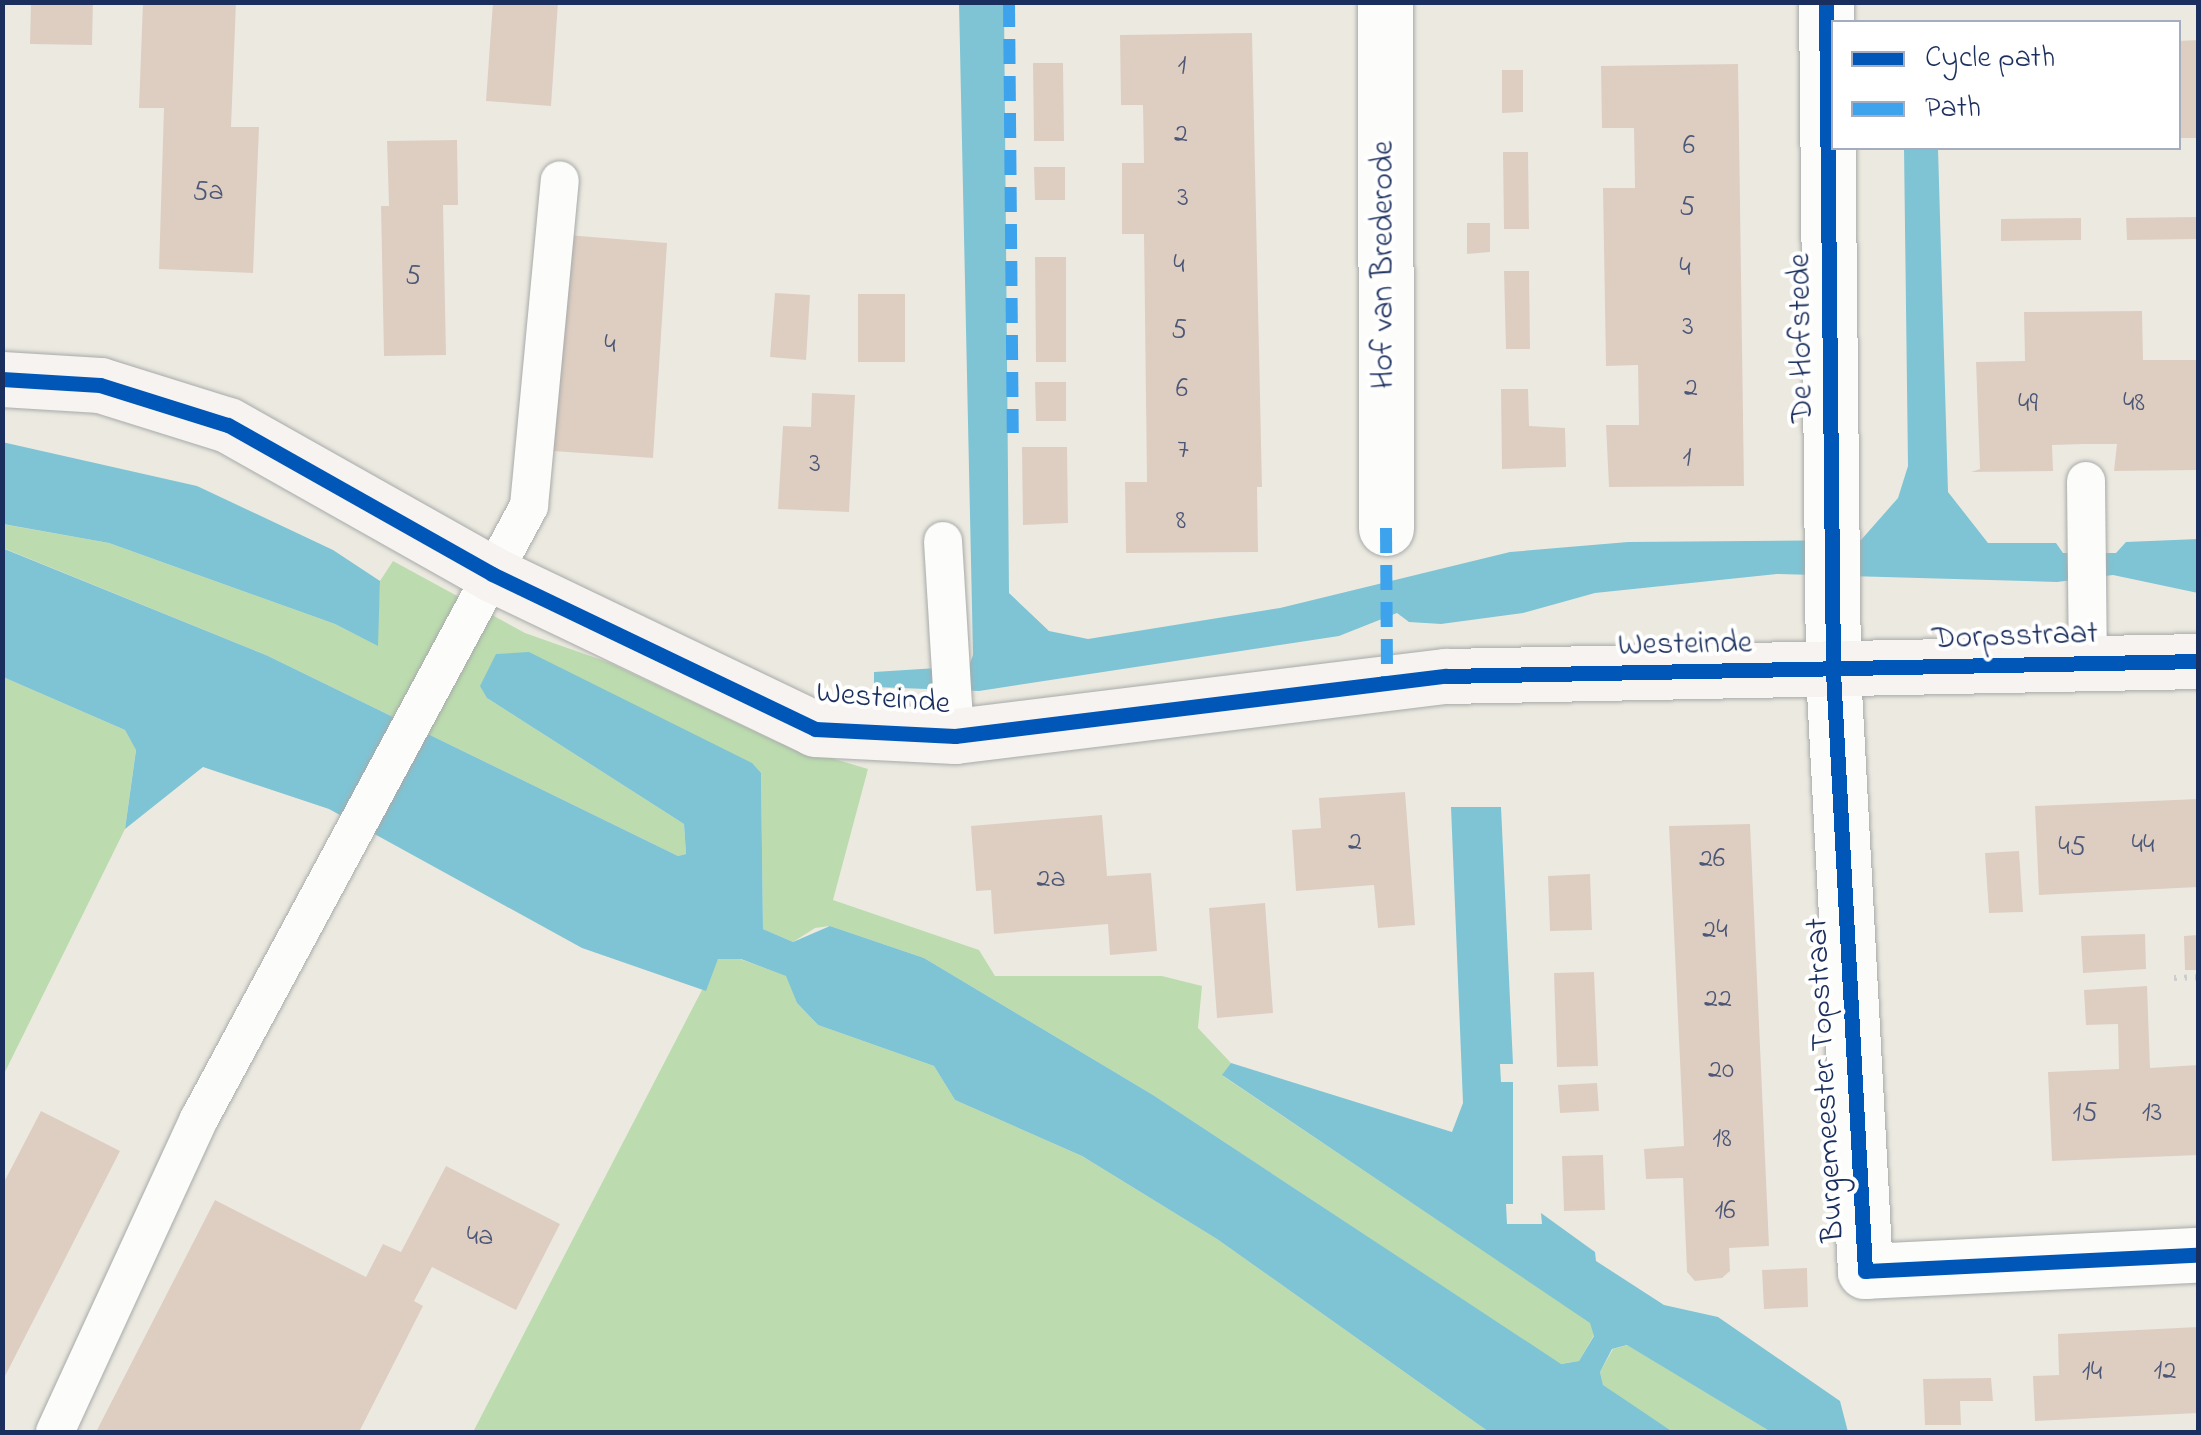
<!DOCTYPE html>
<html>
<head>
<meta charset="utf-8">
<style>
  body { margin:0 }
  #map { position:relative; width:2201px; height:1435px; overflow:hidden; background:#eceae0; font-family:"Indie Flower",sans-serif }
  div>[style] { position:absolute }
  .green>* { inset:0; background:#bcdcaf }
  .water>* { inset:0; background:#7fc4d4 }
  .building>* { inset:0; background:#decec2 }
  .path>* { height:6px; margin-top:-3px; transform-origin:0; background:repeating-linear-gradient(90deg,#cdcdce 0 2.5px,transparent 0 10.5px) }
  .roads { filter:drop-shadow(0 0 2px #a8aaaa) drop-shadow(0 0 2px #a8aaaa) }
  .lane>* { height:38px; margin:-19px; padding:0 19px; transform-origin:19px; border-radius:19px; background:#fcfcfa }
  .street>* { height:55px; margin:-27.5px; padding:0 27.5px; transform-origin:27.5px; border-radius:27.5px; background:#fcfcfa }
  .secondary>* { height:55px; margin:-27.5px; padding:0 27.5px; transform-origin:27.5px; border-radius:27.5px; background:#f6f3f0 }
  .quiet>* { height:12px; margin-top:-6px; transform-origin:0; background:repeating-linear-gradient(90deg,#3da3ed 0 25px,transparent 0 37px) }
  .cycleway>* { height:15px; margin:-7.5px; padding:0 7.5px; transform-origin:7.5px; border-radius:7.5px; background:#0057b8 }
  span { translate:-50% -50%; white-space:nowrap; text-align:center; line-height:1.15; -webkit-text-stroke:8px #fff; paint-order:stroke }
  .number-label { font-size:28px; color:#4c5777 }
  .number-label span { -webkit-text-stroke-width:0 }
  .street-label { font-size:32px; color:#1b2f5e }
  .frame { position:absolute; inset:0; border:5px solid #1b2f5e; pointer-events:none }
  .legend { position:absolute; left:1831px; top:20px; width:350px; height:130px; box-sizing:border-box; background:#fff; border:2px solid #a4acbf; margin:0; padding:12px 18px; list-style:none; font-size:30px; color:#1b2f5e }
  .legend li { display:flex; align-items:center; gap:20px; height:50px }
  .legend b { width:50px; border:2px solid #a4acbf }
</style>
</head>
<body>
<div id="map">
  <div class="green">
    <i style="clip-path:polygon(2px 524px,109px 543px,335px 624px,377px 645px,380px 581px,393px 561px,525px 633px,610px 663px,777px 742px,868px 769px,833px 900px,979px 950px,995px 976px,1162px 976px,1202px 986px,1198px 1028px,1231px 1063px,1223px 1076px,1591px 1323px,1594px 1335px,1579px 1361px,1560px 1364px,1153px 1095px,924px 958px,830px 926px,815px 928px,793px 942px,763px 929px,761px 773px,487px 698px,684px 824px,686px 854px,678px 856px,266px 655px,3px 548px)"></i>
    <i style="clip-path:polygon(3px 677px,125px 730px,136px 749px,125px 829px,3px 1076px)"></i>
    <i style="clip-path:polygon(718px 959px,740px 959px,787px 976px,797px 1003px,818px 1025px,934px 1066px,955px 1100px,1082px 1156px,1217px 1239px,1489px 1432px,473px 1432px)"></i>
    <i style="clip-path:polygon(1628px 1345px,1771px 1432px,1673px 1432px,1603px 1386px,1600px 1372px,1613px 1349px)"></i>
  </div>
  <div class="water">
    <i style="clip-path:polygon(959px 3px,1004px 3px,1009px 593px,1049px 631px,1088px 639px,1280px 608px,1510px 552px,1628px 542px,1861px 540px,1898px 498px,1908px 466px,1904px 148px,1938px 148px,1948px 492px,1988px 543px,2056px 543px,2063px 553px,2116px 553px,2126px 542px,2198px 539px,2198px 593px,2113px 575px,2057px 582px,1777px 574px,1595px 593px,1523px 613px,1441px 624px,1409px 622px,1397px 613px,1339px 636px,979px 691px,874px 687px,874px 672px,969px 666px,973px 655px)"></i>
    <i style="clip-path:polygon(2px 442px,197px 486px,333px 550px,380px 581px,378px 646px,335px 624px,109px 543px,3px 524px)"></i>
    <i style="clip-path:polygon(2px 548px,266px 655px,678px 856px,686px 854px,684px 824px,487px 698px,480px 686px,496px 654px,529px 652px,752px 763px,761px 773px,763px 929px,793px 942px,830px 926px,924px 958px,1153px 1095px,1561px 1364px,1579px 1361px,1594px 1336px,1590px 1323px,1222px 1075px,1231px 1063px,1452px 1132px,1463px 1103px,1451px 807px,1501px 807px,1513px 1064px,1500px 1064px,1501px 1082px,1513px 1082px,1513px 1204px,1506px 1204px,1507px 1224px,1542px 1224px,1541px 1213px,1595px 1252px,1596px 1261px,1664px 1305px,1718px 1317px,1840px 1401px,1848px 1432px,1771px 1432px,1627px 1345px,1612px 1349px,1600px 1372px,1603px 1385px,1673px 1432px,1489px 1432px,1217px 1239px,1082px 1156px,955px 1100px,934px 1066px,818px 1025px,797px 1003px,786px 976px,741px 959px,718px 959px,706px 991px,582px 948px,329px 809px,203px 767px,125px 829px,136px 750px,125px 730px,3px 677px)"></i>
  </div>
  <div class="building">
    <i style="clip-path:polygon(31px 2px,93px 2px,92px 45px,30px 44px)"></i>
    <i style="clip-path:polygon(143px 2px,236px 2px,231px 127px,259px 127px,253px 273px,159px 269px,164px 108px,139px 108px)"></i>
    <i style="clip-path:polygon(493px 2px,558px 2px,551px 106px,486px 101px)"></i>
    <i style="clip-path:polygon(1252px 33px,1262px 487px,1257px 487px,1258px 552px,1126px 553px,1125px 482px,1147px 482px,1144px 234px,1122px 234px,1122px 163px,1144px 163px,1143px 105px,1121px 105px,1120px 35px)"></i>
    <i style="clip-path:polygon(2198px 40px,2198px 138px,2178px 138px,2178px 41px)"></i>
    <i style="clip-path:polygon(1033px 63px,1063px 63px,1064px 141px,1034px 141px)"></i>
    <i style="clip-path:polygon(1738px 64px,1744px 486px,1609px 487px,1606px 425px,1639px 425px,1638px 365px,1606px 366px,1603px 188px,1635px 188px,1634px 128px,1602px 128px,1601px 66px)"></i>
    <i style="clip-path:polygon(1502px 70px,1523px 70px,1523px 112px,1502px 113px)"></i>
    <i style="clip-path:polygon(457px 140px,458px 205px,443px 205px,446px 355px,384px 356px,381px 206px,389px 206px,387px 141px)"></i>
    <i style="clip-path:polygon(1503px 152px,1528px 152px,1529px 229px,1504px 229px)"></i>
    <i style="clip-path:polygon(1034px 167px,1065px 167px,1065px 200px,1035px 200px)"></i>
    <i style="clip-path:polygon(2198px 217px,2198px 239px,2127px 240px,2126px 218px)"></i>
    <i style="clip-path:polygon(2081px 218px,2081px 240px,2001px 241px,2001px 219px)"></i>
    <i style="clip-path:polygon(1467px 223px,1490px 223px,1490px 252px,1467px 254px)"></i>
    <i style="clip-path:polygon(567px 235px,667px 243px,653px 458px,553px 451px)"></i>
    <i style="clip-path:polygon(1035px 257px,1066px 257px,1066px 362px,1036px 362px)"></i>
    <i style="clip-path:polygon(1504px 271px,1529px 271px,1530px 349px,1506px 349px)"></i>
    <i style="clip-path:polygon(775px 293px,810px 295px,806px 360px,770px 357px)"></i>
    <i style="clip-path:polygon(858px 294px,905px 294px,905px 362px,858px 362px)"></i>
    <i style="clip-path:polygon(2142px 311px,2143px 360px,2198px 360px,2198px 470px,2114px 471px,2117px 444px,2084px 444px,2052px 445px,2053px 471px,1971px 472px,1980px 469px,1976px 362px,2025px 361px,2024px 312px)"></i>
    <i style="clip-path:polygon(1035px 382px,1066px 382px,1066px 421px,1036px 421px)"></i>
    <i style="clip-path:polygon(1501px 389px,1528px 389px,1529px 426px,1565px 428px,1566px 467px,1502px 469px)"></i>
    <i style="clip-path:polygon(812px 393px,855px 395px,849px 512px,778px 509px,783px 426px,811px 427px)"></i>
    <i style="clip-path:polygon(1022px 447px,1067px 447px,1068px 523px,1023px 525px)"></i>
    <i style="clip-path:polygon(1405px 792px,1415px 925px,1378px 928px,1374px 885px,1296px 891px,1292px 830px,1321px 828px,1319px 798px)"></i>
    <i style="clip-path:polygon(2198px 799px,2198px 887px,2039px 895px,2035px 806px)"></i>
    <i style="clip-path:polygon(1102px 815px,1107px 876px,1151px 873px,1157px 951px,1110px 955px,1108px 924px,994px 934px,991px 890px,976px 891px,971px 826px)"></i>
    <i style="clip-path:polygon(1750px 824px,1769px 1246px,1729px 1248px,1730px 1271px,1722px 1278px,1695px 1281px,1687px 1272px,1683px 1178px,1646px 1179px,1644px 1149px,1684px 1146px,1669px 826px)"></i>
    <i style="clip-path:polygon(2019px 851px,2023px 912px,1989px 913px,1985px 853px)"></i>
    <i style="clip-path:polygon(1590px 874px,1592px 930px,1550px 931px,1548px 876px)"></i>
    <i style="clip-path:polygon(1265px 903px,1273px 1013px,1217px 1018px,1209px 908px)"></i>
    <i style="clip-path:polygon(2145px 934px,2146px 969px,2083px 973px,2081px 936px)"></i>
    <i style="clip-path:polygon(2198px 935px,2198px 970px,2185px 970px,2184px 936px)"></i>
    <i style="clip-path:polygon(1594px 972px,1598px 1066px,1557px 1067px,1554px 973px)"></i>
    <i style="clip-path:polygon(2147px 986px,2150px 1068px,2198px 1065px,2198px 1155px,2052px 1161px,2048px 1072px,2119px 1069px,2118px 1024px,2086px 1025px,2084px 990px)"></i>
    <i style="clip-path:polygon(1597px 1083px,1599px 1111px,1560px 1113px,1558px 1085px)"></i>
    <i style="clip-path:polygon(41px 1111px,120px 1151px,2px 1382px,2px 1186px)"></i>
    <i style="clip-path:polygon(1603px 1155px,1605px 1210px,1564px 1211px,1562px 1156px)"></i>
    <i style="clip-path:polygon(446px 1166px,560px 1224px,516px 1310px,432px 1267px,414px 1301px,423px 1306px,359px 1432px,96px 1432px,215px 1200px,366px 1277px,383px 1244px,401px 1252px)"></i>
    <i style="clip-path:polygon(1807px 1268px,1808px 1307px,1764px 1309px,1762px 1270px)"></i>
    <i style="clip-path:polygon(2198px 1327px,2198px 1413px,2035px 1421px,2033px 1376px,2059px 1375px,2058px 1334px)"></i>
    <i style="clip-path:polygon(1991px 1378px,1993px 1401px,1960px 1401px,1961px 1425px,1925px 1425px,1923px 1379px)"></i>
  </div>
  <div class="path">
    <i style="left:2174px;top:978px;width:24px;rotate:-2deg"></i>
  </div>
  <div class="roads">
    <div class="lane">
      <i style="left:2086px;top:481px;width:180px;rotate:89.4deg"></i>
      <i style="left:943px;top:541px;width:195px;rotate:86.5deg"></i>
      <i style="left:55px;top:1432px;width:345px;rotate:-65.3deg"></i>
      <i style="left:199px;top:1119px;width:696px;rotate:-61.7deg"></i>
      <i style="left:529px;top:506px;width:327px;rotate:-84.6deg"></i>
    </div>
    <div class="street">
      <i style="left:1385px;top:2px;width:526px;rotate:89.89deg"></i>
      <i style="left:1826px;top:2px;width:670px;rotate:89.4deg"></i>
      <i style="left:1833px;top:672px;width:600px;rotate:86.94deg"></i>
      <i style="left:1865px;top:1271px;width:333px;rotate:-2.8deg"></i>
    </div>
    <div class="secondary">
      <i style="left:2px;top:379px;width:98px;rotate:3.5deg"></i>
      <i style="left:100px;top:385px;width:134px;rotate:17.4deg"></i>
      <i style="left:228px;top:425px;width:303px;rotate:29.4deg"></i>
      <i style="left:492px;top:574px;width:358px;rotate:25.6deg"></i>
      <i style="left:815px;top:729px;width:140px;rotate:2.9deg"></i>
      <i style="left:955px;top:736px;width:495px;rotate:-7deg"></i>
      <i style="left:1446px;top:676px;width:752px;rotate:-1.14deg"></i>
    </div>
  </div>
  <div class="quiet">
    <i style="left:1009px;top:2px;width:431px;rotate:89.5deg"></i>
    <i style="left:1386px;top:528px;width:152px;rotate:89.6deg"></i>
  </div>
  <div class="cycleway">
    <i style="left:1826px;top:2px;width:670px;rotate:89.4deg"></i>
    <i style="left:1833px;top:672px;width:600px;rotate:86.94deg"></i>
    <i style="left:1865px;top:1271px;width:333px;rotate:-2.8deg"></i>
    <i style="left:2px;top:379px;width:98px;rotate:3.5deg"></i>
    <i style="left:100px;top:385px;width:134px;rotate:17.4deg"></i>
    <i style="left:228px;top:425px;width:303px;rotate:29.4deg"></i>
    <i style="left:492px;top:574px;width:358px;rotate:25.6deg"></i>
    <i style="left:815px;top:729px;width:140px;rotate:2.9deg"></i>
    <i style="left:955px;top:736px;width:495px;rotate:-7deg"></i>
    <i style="left:1446px;top:676px;width:752px;rotate:-1.14deg"></i>
  </div>
  <div class="number-label">
    <span style="left:1182px;top:67px">1</span>
    <span style="left:1181px;top:135px">2</span>
    <span style="left:1689px;top:147px">6</span>
    <span style="left:208px;top:193px">5a</span>
    <span style="left:1183px;top:199px">3</span>
    <span style="left:1687px;top:208px">5</span>
    <span style="left:1179px;top:266px">4</span>
    <span style="left:1685px;top:269px">4</span>
    <span style="left:413px;top:277px">5</span>
    <span style="left:1688px;top:328px">3</span>
    <span style="left:1179px;top:331px">5</span>
    <span style="left:610px;top:346px">4</span>
    <span style="left:1691px;top:389px">2</span>
    <span style="left:1182px;top:390px">6</span>
    <span style="left:2134px;top:404px">48</span>
    <span style="left:2028px;top:405px">49</span>
    <span style="left:1183px;top:451px">7</span>
    <span style="left:1687px;top:459px">1</span>
    <span style="left:815px;top:465px">3</span>
    <span style="left:1181px;top:522px">8</span>
    <span style="left:1355px;top:843px">2</span>
    <span style="left:2143px;top:846px">44</span>
    <span style="left:2072px;top:848px">45</span>
    <span style="left:1712px;top:860px">26</span>
    <span style="left:1051px;top:880px">2a</span>
    <span style="left:1715px;top:931px">24</span>
    <span style="left:1718px;top:1000px">22</span>
    <span style="left:1721px;top:1071px">20</span>
    <span style="left:2085px;top:1114px">15</span>
    <span style="left:2152px;top:1114px">13</span>
    <span style="left:1722px;top:1140px">18</span>
    <span style="left:1725px;top:1212px">16</span>
    <span style="left:480px;top:1238px">4a</span>
    <span style="left:2165px;top:1372px">12</span>
    <span style="left:2092px;top:1373px">14</span>
  </div>
  <div class="street-label">
    <span style="left:1385px;top:265px;rotate:-90deg">Hof van Brederode</span>
    <span style="left:1803px;top:338px;rotate:-91deg">De Hofstede</span>
    <span style="left:2015px;top:638px;rotate:-2deg">Dorpsstraat</span>
    <span style="left:1685px;top:646px;rotate:-1deg">Westeinde</span>
    <span style="left:883px;top:700px;rotate:5deg">Westeinde</span>
    <span style="left:1827px;top:1080px;rotate:-93deg">Burgemeester Topstraat</span>
  </div>
  <div class="frame"></div>
  <ul class="legend">
  <li><b style="height:12px;background:#0057b8"></b>Cycle path</li>
  <li><b style="height:12px;background:#3da3ed"></b>Path</li>
  </ul>
</div>
</body>
</html>
